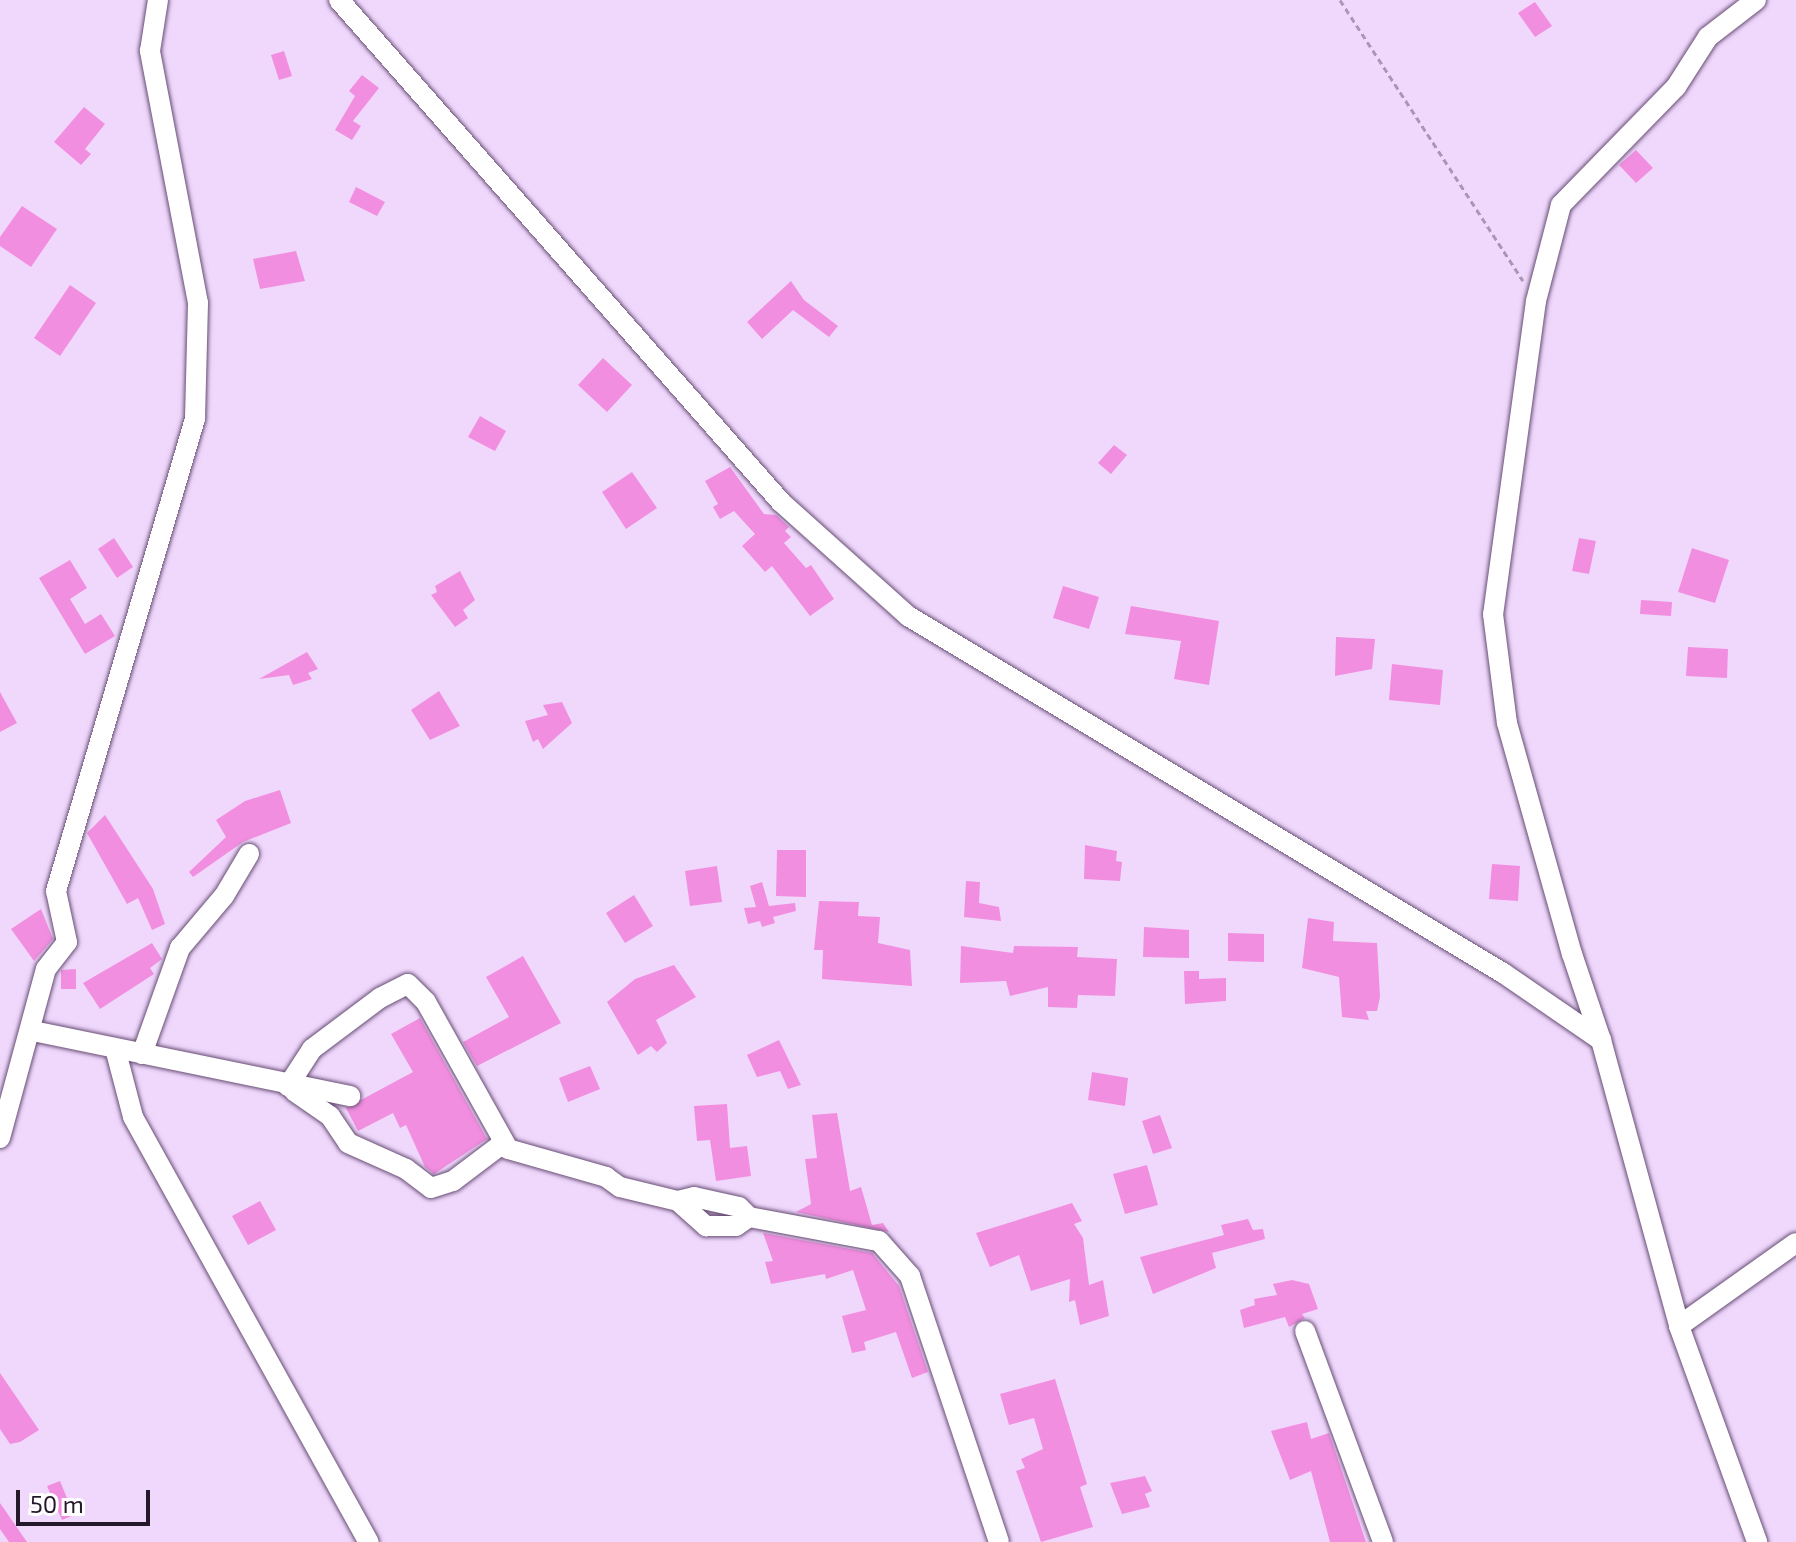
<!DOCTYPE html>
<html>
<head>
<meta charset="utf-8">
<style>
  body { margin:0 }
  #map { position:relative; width:1796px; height:1542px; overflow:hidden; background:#f0d8fd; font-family:"Exo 2",sans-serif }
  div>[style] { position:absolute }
  .building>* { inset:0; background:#f28ee0 }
  .path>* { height:3px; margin-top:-1.5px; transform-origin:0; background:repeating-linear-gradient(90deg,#a996b4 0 6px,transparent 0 10px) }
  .roads { filter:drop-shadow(0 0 2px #674d74) drop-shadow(0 0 2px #674d74) }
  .minor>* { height:20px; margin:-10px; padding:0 10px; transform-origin:10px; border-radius:10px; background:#fff }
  span { translate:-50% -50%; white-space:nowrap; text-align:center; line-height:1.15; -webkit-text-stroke:6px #fff; paint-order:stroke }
  .scale { position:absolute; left:16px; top:1490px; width:134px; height:36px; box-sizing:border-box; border:4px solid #24192a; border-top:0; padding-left:10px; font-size:24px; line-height:28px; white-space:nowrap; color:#24192a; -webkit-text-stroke:6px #fff; paint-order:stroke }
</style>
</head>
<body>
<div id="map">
  <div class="building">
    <i style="clip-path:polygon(1535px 2px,1552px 26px,1535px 37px,1518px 13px)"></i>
    <i style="clip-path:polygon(284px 51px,292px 76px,279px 80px,271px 55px)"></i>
    <i style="clip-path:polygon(362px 75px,379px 88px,353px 121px,361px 126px,352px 140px,335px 130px,355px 96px,349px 91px)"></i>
    <i style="clip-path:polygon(84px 107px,105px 124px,85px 149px,91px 154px,81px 165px,54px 142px)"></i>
    <i style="clip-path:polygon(1636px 150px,1653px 168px,1636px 183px,1619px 165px)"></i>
    <i style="clip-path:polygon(356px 187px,385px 202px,377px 216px,349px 202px)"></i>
    <i style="clip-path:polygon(22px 206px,57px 229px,31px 267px,0 246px,0 237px)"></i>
    <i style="clip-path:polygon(296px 251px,305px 281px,260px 289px,253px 259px)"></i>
    <i style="clip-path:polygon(791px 281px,804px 300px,838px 326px,829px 337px,793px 310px,762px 339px,747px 322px)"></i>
    <i style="clip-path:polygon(70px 285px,96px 303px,60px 356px,34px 338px)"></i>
    <i style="clip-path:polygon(603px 358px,632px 385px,607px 412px,578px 385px)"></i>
    <i style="clip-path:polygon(480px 416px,506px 431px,495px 451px,468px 437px)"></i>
    <i style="clip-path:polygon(1114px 445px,1127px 455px,1111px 474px,1098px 463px)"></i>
    <i style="clip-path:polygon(730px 467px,764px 514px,776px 515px,789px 527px,785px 531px,791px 537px,784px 543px,806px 568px,811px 565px,834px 599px,810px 616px,772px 566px,765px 572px,742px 546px,755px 534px,734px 511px,720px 519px,713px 507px,718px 504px,705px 481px)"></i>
    <i style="clip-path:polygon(632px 472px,657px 508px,626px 529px,602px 492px)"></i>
    <i style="clip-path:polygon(114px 538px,133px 567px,117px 578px,98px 549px)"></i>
    <i style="clip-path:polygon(1579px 538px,1596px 541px,1589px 574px,1572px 571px)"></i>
    <i style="clip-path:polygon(1692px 548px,1729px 560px,1715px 603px,1678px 592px)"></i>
    <i style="clip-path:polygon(70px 560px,87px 588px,70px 599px,85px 624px,101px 614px,115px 636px,85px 654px,39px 578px)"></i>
    <i style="clip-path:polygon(460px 571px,475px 600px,463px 610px,468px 618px,455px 627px,431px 595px,437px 592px,435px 586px)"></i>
    <i style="clip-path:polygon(1063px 586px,1099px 597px,1089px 629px,1053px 618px)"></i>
    <i style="clip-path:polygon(1641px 600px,1672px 602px,1671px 616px,1640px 614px)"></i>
    <i style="clip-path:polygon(1131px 606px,1219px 621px,1209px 685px,1174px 679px,1181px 641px,1125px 634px)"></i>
    <i style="clip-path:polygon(1336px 637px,1375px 639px,1372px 669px,1335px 676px)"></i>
    <i style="clip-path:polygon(1688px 647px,1728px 649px,1727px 678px,1686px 676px)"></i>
    <i style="clip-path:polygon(307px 652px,318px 669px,308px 673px,312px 679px,293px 685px,289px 675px,259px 679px)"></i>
    <i style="clip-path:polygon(1392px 664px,1443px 670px,1440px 705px,1389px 700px)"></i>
    <i style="clip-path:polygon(439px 691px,460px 726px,430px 740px,411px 710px)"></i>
    <i style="clip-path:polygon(0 692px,17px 723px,0 732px)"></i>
    <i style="clip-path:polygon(562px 702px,572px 723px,543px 749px,538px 739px,533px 742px,525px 721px,548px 715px,543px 705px)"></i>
    <i style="clip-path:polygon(280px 790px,291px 823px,243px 842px,193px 877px,189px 872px,226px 837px,216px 820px,245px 801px)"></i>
    <i style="clip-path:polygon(105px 815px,153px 889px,165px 924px,152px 930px,138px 898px,127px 904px,87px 833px)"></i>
    <i style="clip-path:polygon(1085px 845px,1117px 851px,1116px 861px,1122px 862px,1120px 881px,1084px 879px)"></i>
    <i style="clip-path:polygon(777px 850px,806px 850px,806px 897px,776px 896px)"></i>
    <i style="clip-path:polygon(1492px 864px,1520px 866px,1518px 901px,1489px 899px)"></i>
    <i style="clip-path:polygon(717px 866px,722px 902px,690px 906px,685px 871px)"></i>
    <i style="clip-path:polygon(966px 881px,980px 882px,979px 903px,999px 907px,1001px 921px,964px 917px)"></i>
    <i style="clip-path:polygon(762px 882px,769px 906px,795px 903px,796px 911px,773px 917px,775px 923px,762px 927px,760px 921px,748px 924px,744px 908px,756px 907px,750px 886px)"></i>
    <i style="clip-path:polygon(634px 895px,653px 926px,625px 943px,606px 913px)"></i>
    <i style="clip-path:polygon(819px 901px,859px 902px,858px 916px,880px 917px,878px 943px,910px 950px,912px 986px,822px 979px,823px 950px,814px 950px)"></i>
    <i style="clip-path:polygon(41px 909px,53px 939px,34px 961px,11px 929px)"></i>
    <i style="clip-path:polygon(1308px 918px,1334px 922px,1333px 941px,1377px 943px,1380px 997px,1377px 1011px,1366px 1011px,1369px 1020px,1342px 1017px,1339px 977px,1302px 968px)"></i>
    <i style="clip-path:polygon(1144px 927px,1189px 930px,1189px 958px,1143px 957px)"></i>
    <i style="clip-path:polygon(1228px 933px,1264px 934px,1264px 962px,1228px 961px)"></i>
    <i style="clip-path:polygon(152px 943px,162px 959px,150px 968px,154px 974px,100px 1009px,83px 983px)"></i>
    <i style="clip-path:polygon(961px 946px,1013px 953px,1014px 946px,1078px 947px,1077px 957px,1117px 959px,1115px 996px,1078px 995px,1077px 1008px,1048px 1007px,1048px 987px,1010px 996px,1006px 981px,960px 983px)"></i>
    <i style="clip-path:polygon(523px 956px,561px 1023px,477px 1066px,463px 1042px,509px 1017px,486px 977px)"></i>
    <i style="clip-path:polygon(674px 965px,696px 997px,656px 1020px,667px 1043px,657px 1052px,651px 1046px,638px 1055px,607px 1002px,635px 979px)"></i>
    <i style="clip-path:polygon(76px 969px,76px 989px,61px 989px,61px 970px)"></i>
    <i style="clip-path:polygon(1184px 971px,1199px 971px,1199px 979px,1226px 978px,1226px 1001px,1185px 1004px)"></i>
    <i style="clip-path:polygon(420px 1018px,487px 1139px,434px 1174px,425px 1167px,406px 1125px,400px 1128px,393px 1113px,358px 1131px,346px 1108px,413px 1072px,391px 1034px)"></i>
    <i style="clip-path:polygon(779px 1040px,801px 1085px,788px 1089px,780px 1071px,757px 1077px,747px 1055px)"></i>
    <i style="clip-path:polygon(590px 1066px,600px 1089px,568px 1102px,559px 1078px)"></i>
    <i style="clip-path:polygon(1092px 1072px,1128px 1078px,1125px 1106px,1088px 1100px)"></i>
    <i style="clip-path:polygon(727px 1104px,730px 1148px,747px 1146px,751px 1176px,716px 1181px,710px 1140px,697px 1141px,694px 1106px)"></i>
    <i style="clip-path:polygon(837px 1113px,850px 1191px,861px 1187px,872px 1225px,883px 1223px,889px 1232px,796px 1212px,811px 1204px,805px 1159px,817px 1158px,812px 1115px)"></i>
    <i style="clip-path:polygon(1160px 1115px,1172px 1148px,1153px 1154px,1142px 1121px)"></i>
    <i style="clip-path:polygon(1147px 1165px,1158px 1205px,1125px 1214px,1113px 1174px)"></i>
    <i style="clip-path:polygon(260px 1201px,276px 1230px,248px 1245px,232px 1216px)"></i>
    <i style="clip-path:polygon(1072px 1203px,1082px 1221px,1074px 1224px,1083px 1238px,1089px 1285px,1103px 1280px,1109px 1316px,1080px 1325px,1075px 1300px,1069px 1302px,1070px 1279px,1031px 1291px,1019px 1255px,990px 1267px,976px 1233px)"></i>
    <i style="clip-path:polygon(1248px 1219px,1253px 1230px,1263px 1229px,1265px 1239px,1212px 1253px,1216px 1268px,1153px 1294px,1140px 1257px,1224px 1235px,1221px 1225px)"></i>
    <i style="clip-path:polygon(763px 1233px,872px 1253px,899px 1286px,928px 1372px,912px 1378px,896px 1332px,864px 1342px,866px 1350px,852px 1353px,842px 1316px,866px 1310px,853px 1270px,826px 1279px,825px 1274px,771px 1284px,765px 1262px,773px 1261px)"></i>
    <i style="clip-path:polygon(1292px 1280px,1309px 1284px,1318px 1309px,1302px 1314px,1305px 1318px,1289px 1327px,1285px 1317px,1244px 1328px,1240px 1310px,1255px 1305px,1254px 1299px,1277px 1295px,1273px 1284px)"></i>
    <i style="clip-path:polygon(0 1373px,39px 1430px,20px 1442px,10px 1444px,0 1429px)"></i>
    <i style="clip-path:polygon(1055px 1379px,1087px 1484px,1080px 1487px,1093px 1527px,1041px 1542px,1016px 1471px,1025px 1468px,1021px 1459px,1043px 1449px,1034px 1418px,1009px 1425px,1000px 1394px)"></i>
    <i style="clip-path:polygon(1307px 1422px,1311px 1439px,1329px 1433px,1366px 1542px,1330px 1542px,1311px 1471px,1290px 1480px,1271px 1431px)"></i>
    <i style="clip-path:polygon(1145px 1476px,1152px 1491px,1145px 1494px,1150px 1507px,1122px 1514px,1110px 1483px)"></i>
    <i style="clip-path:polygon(60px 1481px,74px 1515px,62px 1520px,47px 1486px)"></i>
    <i style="clip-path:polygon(0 1503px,27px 1542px,9px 1542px,0 1529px)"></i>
  </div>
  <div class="path">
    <i style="left:1340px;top:0;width:335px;rotate:56.9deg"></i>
  </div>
  <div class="roads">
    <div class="minor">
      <i style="left:339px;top:0;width:669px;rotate:48.64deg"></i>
      <i style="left:781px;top:502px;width:171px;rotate:41.9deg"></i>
      <i style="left:908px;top:616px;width:694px;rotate:30.96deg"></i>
      <i style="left:1503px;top:973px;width:119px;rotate:34.4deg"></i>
      <i style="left:1756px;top:0;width:61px;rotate:142.4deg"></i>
      <i style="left:1708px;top:37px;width:59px;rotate:122.6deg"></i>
      <i style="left:1676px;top:87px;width:165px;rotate:134.3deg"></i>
      <i style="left:1561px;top:205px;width:99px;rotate:104.6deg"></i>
      <i style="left:1536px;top:301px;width:316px;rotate:97.8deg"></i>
      <i style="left:1493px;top:614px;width:110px;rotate:82.7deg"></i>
      <i style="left:1507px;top:723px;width:240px;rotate:74.3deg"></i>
      <i style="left:1572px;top:954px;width:91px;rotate:71.4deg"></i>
      <i style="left:1601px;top:1040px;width:296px;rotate:74.7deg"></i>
      <i style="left:1679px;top:1326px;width:230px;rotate:70.1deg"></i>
      <i style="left:33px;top:1031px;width:324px;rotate:11.6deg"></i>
      <i style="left:116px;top:1052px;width:67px;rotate:75.3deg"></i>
      <i style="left:133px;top:1117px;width:486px;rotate:61deg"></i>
      <i style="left:142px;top:1054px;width:113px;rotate:-70.3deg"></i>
      <i style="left:180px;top:948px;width:68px;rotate:-49.8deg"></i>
      <i style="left:224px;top:896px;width:49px;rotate:-59.2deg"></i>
      <i style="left:288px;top:1086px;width:44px;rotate:-57deg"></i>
      <i style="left:312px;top:1049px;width:85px;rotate:-36.9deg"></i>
      <i style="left:380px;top:998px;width:31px;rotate:-27deg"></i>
      <i style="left:408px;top:984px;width:25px;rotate:45deg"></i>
      <i style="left:426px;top:1002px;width:168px;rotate:60.8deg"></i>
      <i style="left:508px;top:1149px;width:102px;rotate:15.9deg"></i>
      <i style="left:606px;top:1177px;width:17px;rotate:36deg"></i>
      <i style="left:620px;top:1187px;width:60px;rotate:13.6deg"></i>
      <i style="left:678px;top:1201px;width:16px;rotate:-14deg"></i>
      <i style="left:694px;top:1197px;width:46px;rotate:12.5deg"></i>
      <i style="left:739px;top:1207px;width:14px;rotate:45deg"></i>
      <i style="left:749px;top:1217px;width:132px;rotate:10.5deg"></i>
      <i style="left:879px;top:1241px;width:47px;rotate:48.5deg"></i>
      <i style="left:910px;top:1276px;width:280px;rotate:71.5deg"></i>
      <i style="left:294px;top:1091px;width:44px;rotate:34.8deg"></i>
      <i style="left:330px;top:1116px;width:32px;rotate:56deg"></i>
      <i style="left:348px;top:1143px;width:64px;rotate:24.1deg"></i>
      <i style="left:406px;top:1169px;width:31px;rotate:37deg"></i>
      <i style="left:431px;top:1188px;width:23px;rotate:-18deg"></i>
      <i style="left:453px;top:1181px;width:61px;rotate:-37.1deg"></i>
      <i style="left:0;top:1138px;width:175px;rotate:-74.8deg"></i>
      <i style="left:46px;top:969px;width:34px;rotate:-52deg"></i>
      <i style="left:67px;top:942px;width:52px;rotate:-102.2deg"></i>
      <i style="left:56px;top:891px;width:493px;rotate:-73.6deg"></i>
      <i style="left:195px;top:418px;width:115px;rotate:-88.5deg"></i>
      <i style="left:198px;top:303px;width:257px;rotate:-100.8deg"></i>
      <i style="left:150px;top:51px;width:52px;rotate:-81.1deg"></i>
      <i style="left:678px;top:1201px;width:38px;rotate:42deg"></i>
      <i style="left:706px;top:1226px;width:30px"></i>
      <i style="left:736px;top:1226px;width:16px;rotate:-35deg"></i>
      <i style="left:1679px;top:1326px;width:143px;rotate:-35.4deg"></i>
      <i style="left:1305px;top:1331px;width:225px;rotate:69.7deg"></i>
    </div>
  </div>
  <div class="scale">50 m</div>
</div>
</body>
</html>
